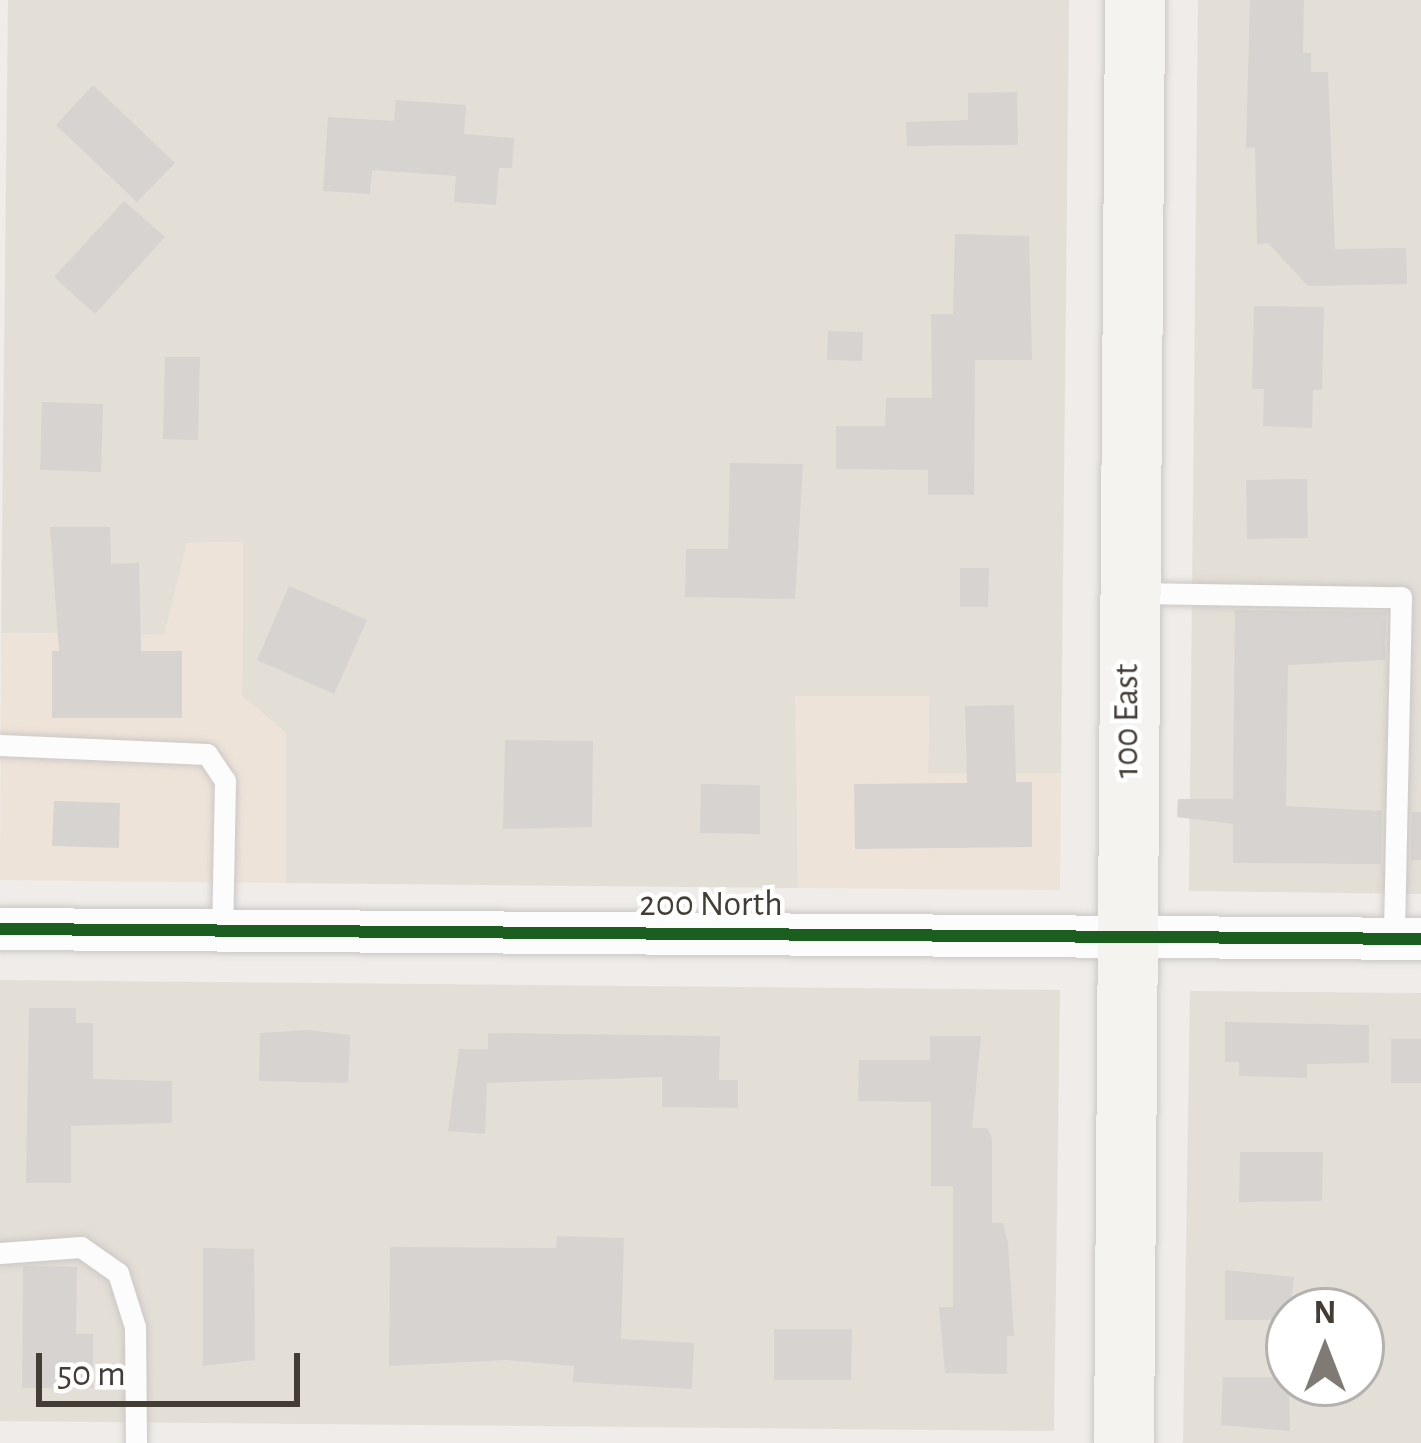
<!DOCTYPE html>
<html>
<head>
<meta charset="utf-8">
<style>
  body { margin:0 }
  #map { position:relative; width:1421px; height:1443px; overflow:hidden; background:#efece9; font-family:"Alegreya Sans",sans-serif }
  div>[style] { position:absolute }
  .residential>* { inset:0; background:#e3ded6 }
  .commercial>* { inset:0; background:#eee3d9 }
  .building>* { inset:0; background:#d7d3d0 }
  .roads { filter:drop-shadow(0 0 3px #cbc8c5) drop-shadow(0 0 3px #cbc8c5) }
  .lane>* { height:21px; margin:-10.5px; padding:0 10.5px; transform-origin:10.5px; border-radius:10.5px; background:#fdfcfc }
  .street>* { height:42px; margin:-21px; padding:0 21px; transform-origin:21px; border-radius:21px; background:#fdfcfc }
  .secondary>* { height:60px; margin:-30px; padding:0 30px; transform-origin:30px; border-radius:30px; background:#f5f3ef }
  .cycleway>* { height:12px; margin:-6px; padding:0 6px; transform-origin:6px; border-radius:6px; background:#1b5e20 }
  span { translate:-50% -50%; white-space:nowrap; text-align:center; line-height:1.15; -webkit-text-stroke:9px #fff; paint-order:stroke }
  .street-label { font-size:36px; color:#443d36 }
  .north { position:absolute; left:1265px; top:1287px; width:120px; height:120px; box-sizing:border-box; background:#fff; border:3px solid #b4b1af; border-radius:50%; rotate:0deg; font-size:33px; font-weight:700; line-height:48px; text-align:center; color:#443d36 }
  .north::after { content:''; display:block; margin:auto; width:42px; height:54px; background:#807a75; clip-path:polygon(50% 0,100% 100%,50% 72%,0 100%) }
  .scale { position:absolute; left:36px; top:1353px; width:264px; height:54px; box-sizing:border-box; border:6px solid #443d36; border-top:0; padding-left:15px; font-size:36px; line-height:42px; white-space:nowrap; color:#443d36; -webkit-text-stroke:9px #fff; paint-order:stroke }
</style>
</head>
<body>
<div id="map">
  <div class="residential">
    <i style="clip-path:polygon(8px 0,1069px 0,1061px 773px,928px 773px,929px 697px,796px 696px,798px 888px,286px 883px,286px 733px,242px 696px,243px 542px,187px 543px,165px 635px,1px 633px)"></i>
    <i style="clip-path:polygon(1198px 0,1421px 0,1421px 894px,1189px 891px)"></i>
    <i style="clip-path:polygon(0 980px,1060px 990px,1054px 1431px,0 1421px)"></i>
    <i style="clip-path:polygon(evenodd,1190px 991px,1421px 993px,1421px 1443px,1183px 1443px,1190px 991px,1289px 1311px,1361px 1311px,1361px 1383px,1289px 1383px,1289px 1311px)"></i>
  </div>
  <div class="commercial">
    <i style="clip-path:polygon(243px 542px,242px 696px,286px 733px,286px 883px,0 880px,1px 633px,164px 635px,187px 543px)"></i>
    <i style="clip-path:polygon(795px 696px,929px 696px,928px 773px,1061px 773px,1060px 890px,798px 888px)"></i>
  </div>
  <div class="building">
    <i style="clip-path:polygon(1250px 0,1304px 0,1303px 53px,1311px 53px,1311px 72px,1328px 72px,1335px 249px,1406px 248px,1407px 284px,1308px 286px,1268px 243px,1257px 244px,1255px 147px,1246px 148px)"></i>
    <i style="clip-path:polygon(93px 85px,175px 163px,137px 202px,56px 125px)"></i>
    <i style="clip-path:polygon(1017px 92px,1018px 145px,907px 146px,906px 122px,968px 120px,968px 93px)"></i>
    <i style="clip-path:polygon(396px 100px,466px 105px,464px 134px,514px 138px,512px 168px,499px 168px,496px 205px,454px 202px,456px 176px,372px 170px,370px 194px,323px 191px,328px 117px,394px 121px)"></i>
    <i style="clip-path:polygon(124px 201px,165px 237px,95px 314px,54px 277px)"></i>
    <i style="clip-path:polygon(955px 234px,1029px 236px,1032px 360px,975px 360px,974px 495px,928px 495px,928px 470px,836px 469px,836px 426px,885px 426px,886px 398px,932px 398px,931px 314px,953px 314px)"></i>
    <i style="clip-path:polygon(1254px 306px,1324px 307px,1322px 390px,1313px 390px,1312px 428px,1263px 426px,1264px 389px,1252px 389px)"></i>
    <i style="clip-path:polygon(828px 331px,863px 332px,862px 361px,827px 360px)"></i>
    <i style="clip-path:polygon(165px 357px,200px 357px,198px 440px,163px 439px)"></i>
    <i style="clip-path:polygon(42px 402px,103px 404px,101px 472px,40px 470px)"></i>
    <i style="clip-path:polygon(730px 463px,803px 464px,795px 599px,685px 597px,686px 549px,728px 549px)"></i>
    <i style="clip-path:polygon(1307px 479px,1308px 538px,1247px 539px,1246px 480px)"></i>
    <i style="clip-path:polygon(50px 527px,110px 527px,111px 564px,139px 563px,141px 651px,182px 651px,182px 718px,52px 718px,52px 651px,59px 651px)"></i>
    <i style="clip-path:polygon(960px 568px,989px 568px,988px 607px,960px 607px)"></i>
    <i style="clip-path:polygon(289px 586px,367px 620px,334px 694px,257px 660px)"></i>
    <i style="clip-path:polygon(1235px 610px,1386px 612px,1385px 660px,1288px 665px,1286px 806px,1382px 811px,1381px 864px,1233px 863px,1233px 824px,1177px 817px,1178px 799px,1233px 799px)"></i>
    <i style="clip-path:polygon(1014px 705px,1016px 782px,1032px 782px,1032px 847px,855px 849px,854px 784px,967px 783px,965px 706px)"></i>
    <i style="clip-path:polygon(505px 740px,593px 741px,592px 827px,503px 829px)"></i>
    <i style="clip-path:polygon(701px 784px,760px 785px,760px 834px,700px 833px)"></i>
    <i style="clip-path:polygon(54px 801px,120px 803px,119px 848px,52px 846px)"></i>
    <i style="clip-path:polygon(1412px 812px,1421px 812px,1421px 860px,1411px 860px)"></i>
    <i style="clip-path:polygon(29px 1008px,76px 1008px,76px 1023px,93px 1023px,93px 1079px,172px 1081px,172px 1123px,71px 1126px,71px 1183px,26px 1183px)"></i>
    <i style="clip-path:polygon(1225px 1022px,1369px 1025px,1369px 1063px,1307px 1064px,1307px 1078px,1239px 1076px,1239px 1062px,1225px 1062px)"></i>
    <i style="clip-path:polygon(309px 1030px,350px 1035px,348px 1083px,259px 1081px,260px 1033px)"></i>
    <i style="clip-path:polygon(488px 1033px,720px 1036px,719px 1080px,738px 1080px,738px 1108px,662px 1107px,662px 1077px,487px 1083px,485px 1134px,448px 1131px,459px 1049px,488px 1049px)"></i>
    <i style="clip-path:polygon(930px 1036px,981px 1036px,972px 1128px,987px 1128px,992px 1138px,992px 1223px,1003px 1223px,1008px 1243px,1014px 1336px,1007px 1336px,1007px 1374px,945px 1373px,939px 1307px,953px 1307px,953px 1186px,931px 1186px,931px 1102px,858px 1101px,859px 1060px,930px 1060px)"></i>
    <i style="clip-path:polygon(1391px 1039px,1421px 1039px,1421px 1083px,1391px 1083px)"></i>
    <i style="clip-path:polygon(1240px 1152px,1323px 1152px,1322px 1201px,1239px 1202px)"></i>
    <i style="clip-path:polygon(557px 1236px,624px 1238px,621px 1339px,694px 1343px,692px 1389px,573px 1382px,574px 1366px,506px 1360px,389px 1366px,390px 1247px,556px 1248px)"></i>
    <i style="clip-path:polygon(203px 1248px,254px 1249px,255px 1360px,203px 1366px)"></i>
    <i style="clip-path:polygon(23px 1266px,77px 1267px,76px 1334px,93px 1334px,93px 1388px,22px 1388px)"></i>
    <i style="clip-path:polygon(1225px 1270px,1294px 1277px,1289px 1320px,1225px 1320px)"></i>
    <i style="clip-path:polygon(774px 1329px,852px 1329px,851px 1380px,774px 1380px)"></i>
    <i style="clip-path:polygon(1223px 1377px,1289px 1377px,1290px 1431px,1221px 1425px)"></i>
  </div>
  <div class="roads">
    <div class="lane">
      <i style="left:1132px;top:593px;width:269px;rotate:0.9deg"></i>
      <i style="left:1401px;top:597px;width:342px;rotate:91.2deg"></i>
      <i style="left:0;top:745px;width:207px;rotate:2.5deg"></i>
      <i style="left:207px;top:754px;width:32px;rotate:56deg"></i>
      <i style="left:225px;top:781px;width:151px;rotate:91.1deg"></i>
      <i style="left:0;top:1253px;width:81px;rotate:-4.2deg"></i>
      <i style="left:81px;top:1247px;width:45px;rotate:35.1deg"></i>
      <i style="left:118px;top:1273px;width:57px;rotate:72.5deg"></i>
      <i style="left:135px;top:1327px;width:116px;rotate:89.5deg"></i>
    </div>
    <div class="street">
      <i style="left:0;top:929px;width:1421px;rotate:0.4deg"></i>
    </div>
    <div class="secondary">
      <i style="left:1124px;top:1443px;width:1443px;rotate:-89.56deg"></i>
    </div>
  </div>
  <div class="cycleway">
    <i style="left:0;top:929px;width:1421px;rotate:0.4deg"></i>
  </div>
  <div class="street-label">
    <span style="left:1127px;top:721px;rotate:-90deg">100 East</span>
    <span style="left:711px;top:905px">200 North</span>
  </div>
  <div class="north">N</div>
  <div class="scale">50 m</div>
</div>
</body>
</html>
